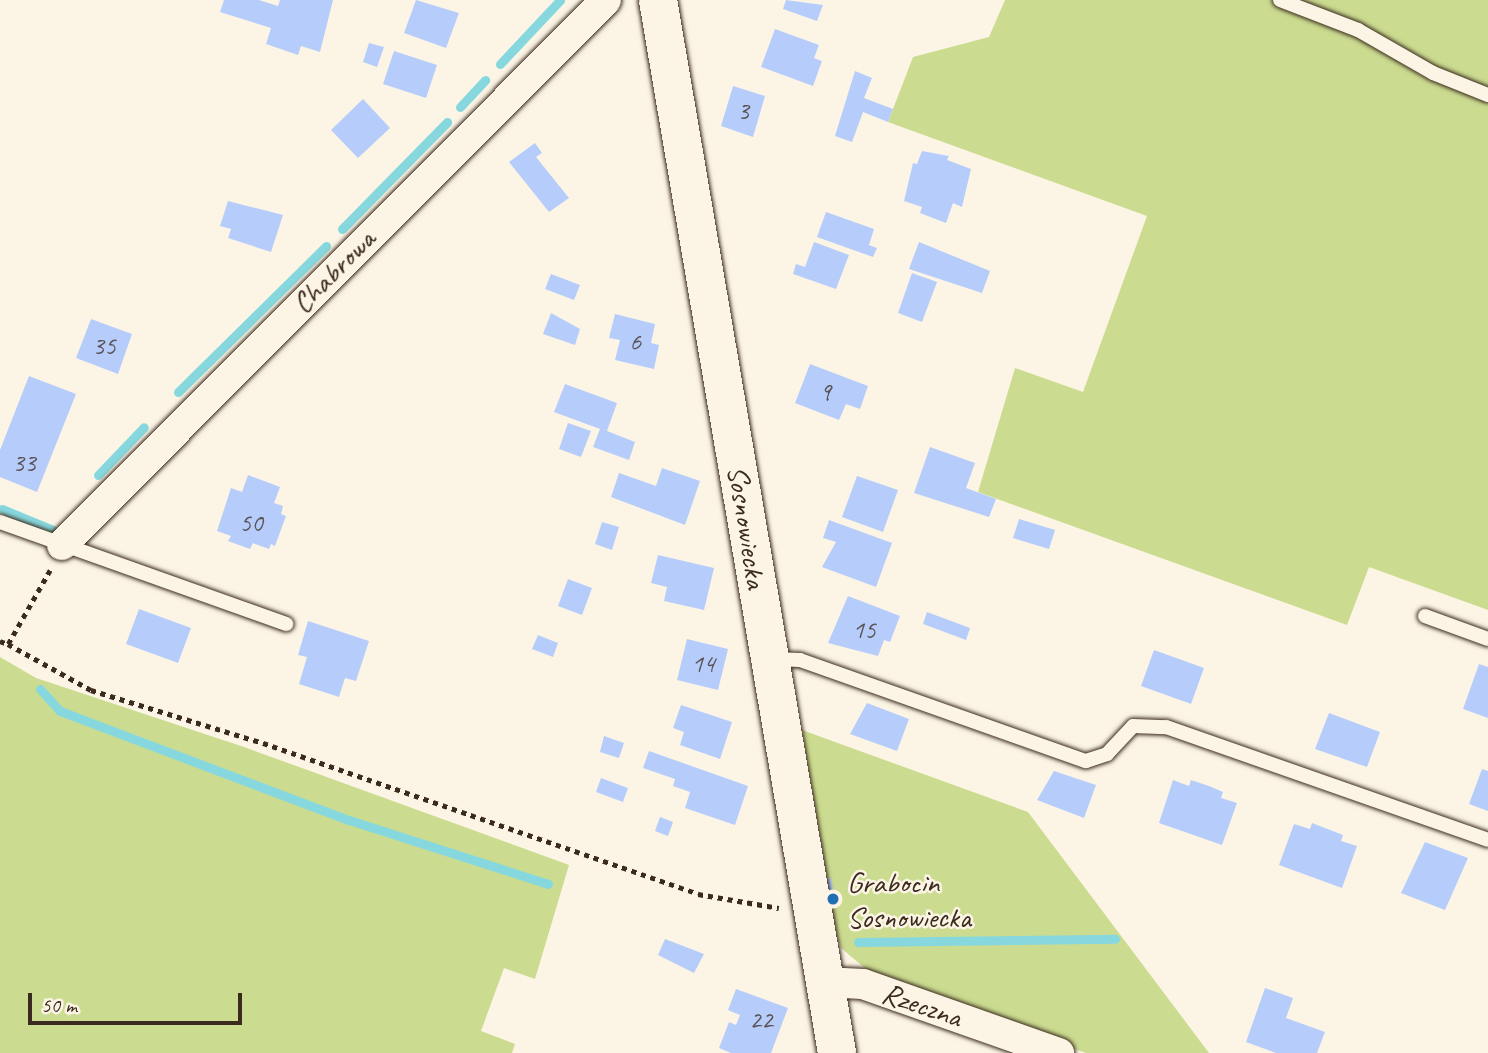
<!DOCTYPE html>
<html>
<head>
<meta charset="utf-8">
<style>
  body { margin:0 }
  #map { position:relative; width:1488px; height:1053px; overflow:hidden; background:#fcf5e5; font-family:Caveat,sans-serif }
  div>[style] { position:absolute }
  .green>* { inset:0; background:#cbdc90 }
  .stream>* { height:9px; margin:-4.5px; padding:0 4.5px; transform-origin:4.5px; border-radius:4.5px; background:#87d8de }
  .building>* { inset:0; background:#b6cdfc }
  .path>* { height:4.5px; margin-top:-2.25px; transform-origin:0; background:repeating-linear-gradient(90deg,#3b2a1e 0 5px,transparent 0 10px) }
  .roads { filter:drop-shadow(0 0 2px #3b2a1e) drop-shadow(0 0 2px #3b2a1e) }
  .lane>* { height:14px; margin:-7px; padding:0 7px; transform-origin:7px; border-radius:7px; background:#fcf5e5 }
  .street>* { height:30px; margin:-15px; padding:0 15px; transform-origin:15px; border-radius:15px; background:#fcf5e5 }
  .secondary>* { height:38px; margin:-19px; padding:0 19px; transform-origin:19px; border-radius:19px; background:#fcf5e5 }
  .dots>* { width:19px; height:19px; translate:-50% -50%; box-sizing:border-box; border:4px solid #fcf5e5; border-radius:50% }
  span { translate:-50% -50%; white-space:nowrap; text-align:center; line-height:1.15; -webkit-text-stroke:5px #fcf5e5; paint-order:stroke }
  .number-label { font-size:26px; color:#5a5356 }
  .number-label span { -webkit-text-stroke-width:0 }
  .street-label { font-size:30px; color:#3b2a1e }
  .poi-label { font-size:30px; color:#3b2a1e }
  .left { translate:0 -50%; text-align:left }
  .scale { position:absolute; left:28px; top:993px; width:214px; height:32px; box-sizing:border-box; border:4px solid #3b2a1e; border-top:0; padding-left:9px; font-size:21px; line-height:24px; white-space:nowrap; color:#3b2a1e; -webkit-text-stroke:5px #fcf5e5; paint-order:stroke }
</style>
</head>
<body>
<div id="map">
  <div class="green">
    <i style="clip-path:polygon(1005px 0,1488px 0,1488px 610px,1369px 567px,1347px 625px,978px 492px,1015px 368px,1083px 392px,1147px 216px,888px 122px,913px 57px,989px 37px)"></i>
    <i style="clip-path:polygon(0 657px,36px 678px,244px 747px,569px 865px,535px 979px,504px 968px,481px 1031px,515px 1044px,512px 1053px,0 1053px)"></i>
    <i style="clip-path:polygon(802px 730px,1028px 812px,1209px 1053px,1086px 1053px,864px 975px,866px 969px,841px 948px,836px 932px)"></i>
  </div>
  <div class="stream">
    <i style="left:500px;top:64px;width:88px;rotate:-46.8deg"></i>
    <i style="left:460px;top:107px;width:37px;rotate:-47deg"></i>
    <i style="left:342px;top:229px;width:150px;rotate:-45.5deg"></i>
    <i style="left:178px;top:392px;width:208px;rotate:-44.6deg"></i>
    <i style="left:98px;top:475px;width:66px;rotate:-46.2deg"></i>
    <i style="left:2px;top:509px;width:55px;rotate:22.4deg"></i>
    <i style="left:40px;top:689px;width:30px;rotate:48deg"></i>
    <i style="left:60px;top:711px;width:309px;rotate:20.7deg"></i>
    <i style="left:349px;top:820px;width:209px;rotate:17.8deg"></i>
    <i style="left:858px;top:942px;width:257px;rotate:-0.7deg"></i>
  </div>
  <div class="building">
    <i style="clip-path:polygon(224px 0,259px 0,278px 6px,280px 0,333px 0,320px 52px,301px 46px,298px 55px,266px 44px,271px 28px,220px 12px)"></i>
    <i style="clip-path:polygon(416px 0,459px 13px,446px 48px,404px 33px)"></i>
    <i style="clip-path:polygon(786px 0,823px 5px,817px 21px,783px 9px)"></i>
    <i style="clip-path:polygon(775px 29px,819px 45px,814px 58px,822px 61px,813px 86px,761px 67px)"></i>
    <i style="clip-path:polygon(369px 43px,384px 47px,377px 67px,363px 62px)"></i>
    <i style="clip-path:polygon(394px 51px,437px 65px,426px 98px,383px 84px)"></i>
    <i style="clip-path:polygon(855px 71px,872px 78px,864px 98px,893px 109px,888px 122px,863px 112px,852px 142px,835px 136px)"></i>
    <i style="clip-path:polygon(733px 86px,765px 96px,753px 137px,721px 126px)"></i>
    <i style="clip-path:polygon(363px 99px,390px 128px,358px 158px,331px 130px)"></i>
    <i style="clip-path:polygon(535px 143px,542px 153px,536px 157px,569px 198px,549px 212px,509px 162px)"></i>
    <i style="clip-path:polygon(922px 151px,949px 156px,947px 160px,971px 169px,962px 207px,953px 203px,946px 223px,920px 213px,922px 207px,904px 201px,913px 163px,917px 164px)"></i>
    <i style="clip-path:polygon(228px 201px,283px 215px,271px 252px,228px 238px,231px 229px,220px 226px)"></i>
    <i style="clip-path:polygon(826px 212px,874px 229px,869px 245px,877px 248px,873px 257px,817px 237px)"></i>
    <i style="clip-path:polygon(814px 242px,849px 255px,836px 289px,793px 274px,796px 264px,805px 267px)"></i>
    <i style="clip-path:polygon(919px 242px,990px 271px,982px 293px,909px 269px)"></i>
    <i style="clip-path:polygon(912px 273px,937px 282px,922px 322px,898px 313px)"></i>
    <i style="clip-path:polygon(551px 274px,580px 285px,574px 300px,545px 289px)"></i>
    <i style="clip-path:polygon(551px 313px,580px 329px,575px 345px,543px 334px)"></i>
    <i style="clip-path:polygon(615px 314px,655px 324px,651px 343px,659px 345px,654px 369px,615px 360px,620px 340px,609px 338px)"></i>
    <i style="clip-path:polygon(91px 319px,132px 334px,118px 374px,76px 358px)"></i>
    <i style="clip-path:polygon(810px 364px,868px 386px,860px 409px,846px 404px,839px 420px,795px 403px)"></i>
    <i style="clip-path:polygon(29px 376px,76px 394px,37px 492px,0 477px,0 450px)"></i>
    <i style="clip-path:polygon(565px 384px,617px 403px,607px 431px,635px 442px,629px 460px,593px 447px,600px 429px,554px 412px)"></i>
    <i style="clip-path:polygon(568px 423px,591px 431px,581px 457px,559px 449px)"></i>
    <i style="clip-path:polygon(930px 447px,975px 463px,966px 488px,996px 499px,989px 517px,914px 493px)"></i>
    <i style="clip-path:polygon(662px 468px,700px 481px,685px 525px,611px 497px,619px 473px,656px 486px)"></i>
    <i style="clip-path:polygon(248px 475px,280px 487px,274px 503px,283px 506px,281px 514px,286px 516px,275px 546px,271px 544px,269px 549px,253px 543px,250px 549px,228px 541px,231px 536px,217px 531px,231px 488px,242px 492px)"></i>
    <i style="clip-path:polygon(857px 476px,898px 490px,883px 532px,842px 517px)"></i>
    <i style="clip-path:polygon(1019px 519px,1055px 530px,1049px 549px,1013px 538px)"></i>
    <i style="clip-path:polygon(829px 520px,892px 543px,876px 587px,822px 567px,836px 542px,823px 538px)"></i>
    <i style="clip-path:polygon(602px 522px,619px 527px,612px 550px,595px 544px)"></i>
    <i style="clip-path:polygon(658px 555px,714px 568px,704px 610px,664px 601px,667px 587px,651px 583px)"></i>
    <i style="clip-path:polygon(568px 579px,592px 588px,582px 615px,558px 606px)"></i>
    <i style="clip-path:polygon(848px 596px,900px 616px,890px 642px,884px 640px,878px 656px,828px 643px)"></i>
    <i style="clip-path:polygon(139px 609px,191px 628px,178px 663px,126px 644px)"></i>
    <i style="clip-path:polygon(927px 612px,970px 628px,966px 640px,923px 624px)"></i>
    <i style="clip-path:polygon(308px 621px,369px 641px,356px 681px,345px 678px,339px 697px,299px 684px,307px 657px,298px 655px)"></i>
    <i style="clip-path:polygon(538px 635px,558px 643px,553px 657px,532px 649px)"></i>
    <i style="clip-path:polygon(687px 639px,728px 649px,718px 690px,677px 680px)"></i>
    <i style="clip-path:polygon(1154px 650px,1204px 668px,1191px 704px,1141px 686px)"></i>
    <i style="clip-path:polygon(1479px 664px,1488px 667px,1488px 718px,1463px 709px)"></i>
    <i style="clip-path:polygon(867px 703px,909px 719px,897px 751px,850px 734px)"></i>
    <i style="clip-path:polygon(681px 705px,732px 722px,720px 759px,680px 745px,684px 732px,673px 728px)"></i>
    <i style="clip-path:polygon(1329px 713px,1380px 732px,1367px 767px,1315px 749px)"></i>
    <i style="clip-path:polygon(604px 736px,624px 743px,619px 758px,600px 752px)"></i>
    <i style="clip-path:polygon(649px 751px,748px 786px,735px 825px,685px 808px,690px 792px,673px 786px,675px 779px,643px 768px)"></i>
    <i style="clip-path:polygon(1482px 769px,1488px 771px,1488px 811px,1469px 804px)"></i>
    <i style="clip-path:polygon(1054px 771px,1096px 785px,1084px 818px,1037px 800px)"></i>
    <i style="clip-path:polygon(601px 778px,628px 788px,623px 802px,596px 792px)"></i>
    <i style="clip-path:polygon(1173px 780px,1189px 786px,1191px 780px,1209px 786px,1223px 792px,1221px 798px,1237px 803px,1222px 845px,1159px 823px)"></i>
    <i style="clip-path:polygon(660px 817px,673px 822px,668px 836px,655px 831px)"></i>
    <i style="clip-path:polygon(1312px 823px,1343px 835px,1341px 841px,1357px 846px,1342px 888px,1279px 865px,1294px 824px,1310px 829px)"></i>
    <i style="clip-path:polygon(1425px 842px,1468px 858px,1445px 910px,1401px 893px)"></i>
    <i style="clip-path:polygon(831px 878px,834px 895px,828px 896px,824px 879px)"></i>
    <i style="clip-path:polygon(665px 939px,704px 954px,694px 973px,658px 955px)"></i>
    <i style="clip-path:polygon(1265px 988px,1293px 998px,1286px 1018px,1325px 1032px,1317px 1053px,1276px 1053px,1246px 1042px)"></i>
    <i style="clip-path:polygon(736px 989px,788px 1008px,771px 1053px,731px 1053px,719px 1048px,729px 1022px,736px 1025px,740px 1015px,728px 1010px)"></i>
  </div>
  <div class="path">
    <i style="left:0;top:641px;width:9px;rotate:21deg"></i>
    <i style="left:8px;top:644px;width:85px;rotate:-60.4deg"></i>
    <i style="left:8px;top:644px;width:95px;rotate:29deg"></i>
    <i style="left:91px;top:690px;width:180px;rotate:17.1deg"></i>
    <i style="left:263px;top:743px;width:460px;rotate:19.1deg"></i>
    <i style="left:698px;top:894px;width:82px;rotate:9.8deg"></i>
  </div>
  <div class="roads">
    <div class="lane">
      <i style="left:1280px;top:0;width:84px;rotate:21deg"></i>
      <i style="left:1358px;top:30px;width:86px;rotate:29.8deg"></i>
      <i style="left:1433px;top:73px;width:59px;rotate:21.8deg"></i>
      <i style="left:0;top:522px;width:304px;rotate:19.6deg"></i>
      <i style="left:1425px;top:616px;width:67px;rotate:20.1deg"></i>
      <i style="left:774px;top:659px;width:26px;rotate:2deg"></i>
      <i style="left:800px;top:660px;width:303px;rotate:19.5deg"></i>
      <i style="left:1086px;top:761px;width:22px;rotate:-18deg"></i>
      <i style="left:1107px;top:754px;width:38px;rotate:-47deg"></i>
      <i style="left:1133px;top:726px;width:33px;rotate:2deg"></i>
      <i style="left:1166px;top:727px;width:341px;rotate:19.3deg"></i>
    </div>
    <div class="street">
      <i style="left:62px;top:545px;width:770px;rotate:-45.05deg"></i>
      <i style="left:824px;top:982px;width:39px;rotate:3deg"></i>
      <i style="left:863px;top:984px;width:208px;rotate:19.4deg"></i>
    </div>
    <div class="secondary">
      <i style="left:658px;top:0;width:1068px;rotate:80.35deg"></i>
    </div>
  </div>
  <div class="dots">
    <i style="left:833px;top:899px;background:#1f6fb2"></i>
  </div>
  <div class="number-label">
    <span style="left:743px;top:111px">3</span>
    <span style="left:635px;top:342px">6</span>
    <span style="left:104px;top:346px">35</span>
    <span style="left:825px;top:392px">9</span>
    <span style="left:24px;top:463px">33</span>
    <span style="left:251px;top:523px">50</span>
    <span style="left:864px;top:630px">15</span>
    <span style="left:703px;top:664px">14</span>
    <span style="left:761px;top:1020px">22</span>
  </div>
  <div class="street-label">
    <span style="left:333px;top:271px;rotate:-45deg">Chabrowa</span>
    <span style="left:747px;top:527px;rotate:81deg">Sosnowiecka</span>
    <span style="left:922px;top:1005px;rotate:19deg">Rzeczna</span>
  </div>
  <div class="poi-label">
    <span class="left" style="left:847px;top:899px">Grabocin<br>Sosnowiecka</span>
  </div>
  <div class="scale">50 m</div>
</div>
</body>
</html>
